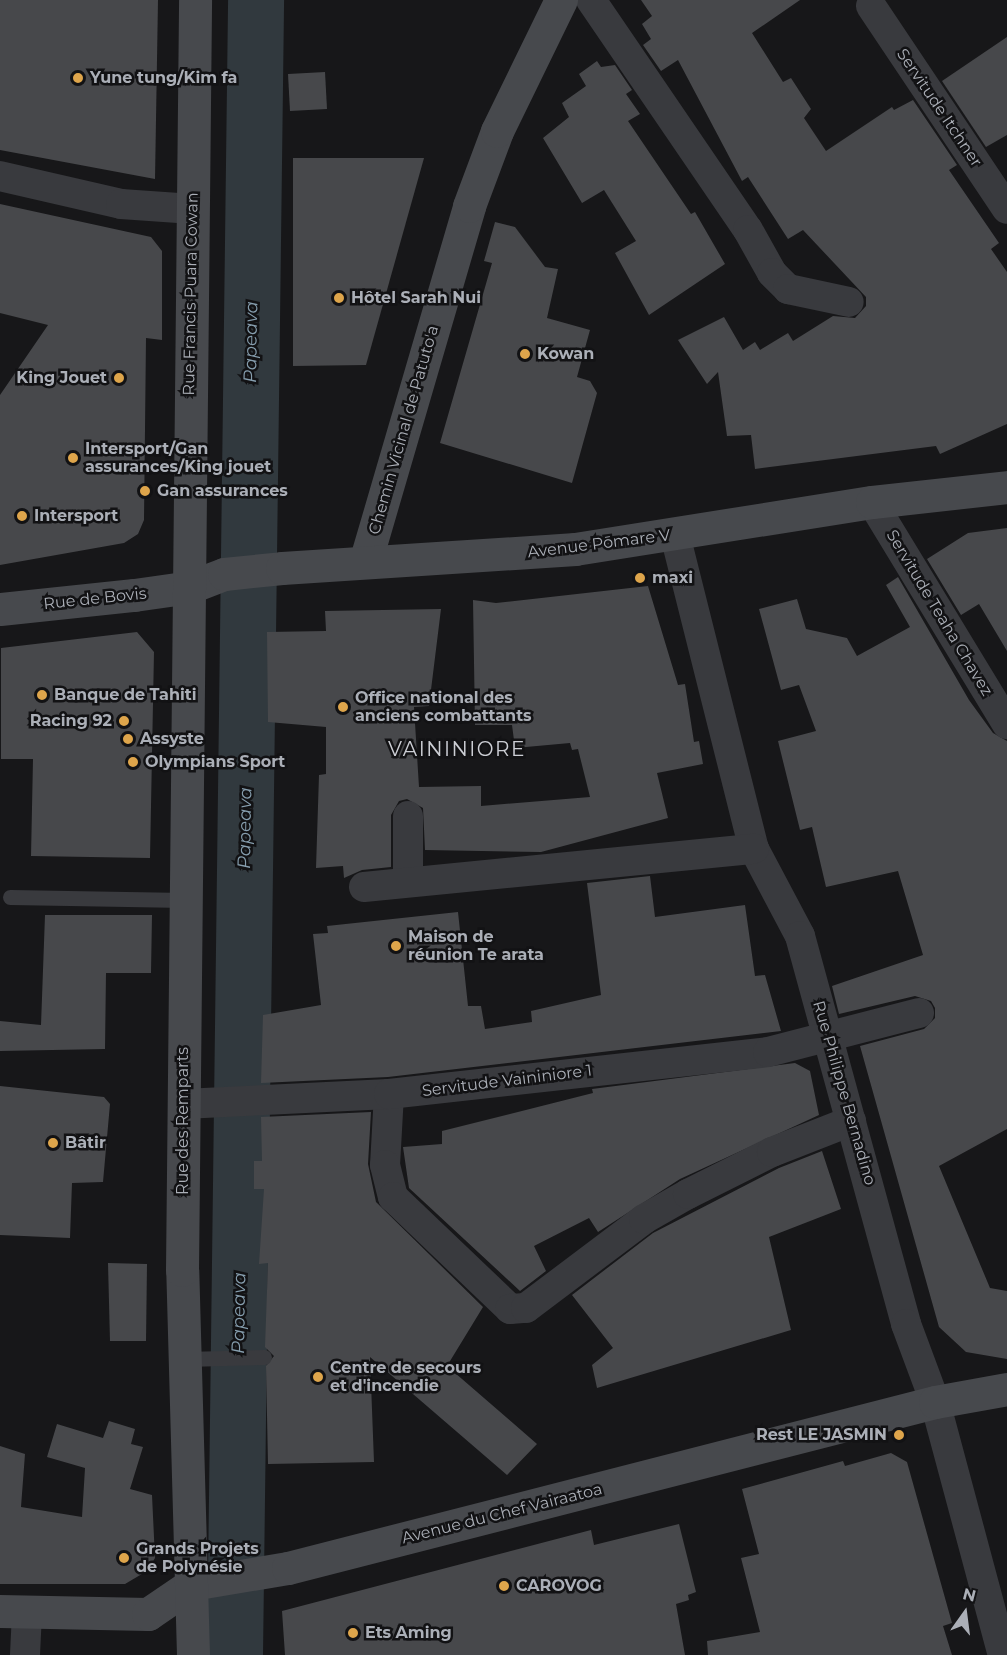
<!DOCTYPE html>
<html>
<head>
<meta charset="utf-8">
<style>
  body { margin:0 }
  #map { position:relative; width:1007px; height:1655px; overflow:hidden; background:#171719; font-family:Montserrat,sans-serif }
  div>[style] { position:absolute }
  .river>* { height:56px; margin:-28px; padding:0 28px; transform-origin:28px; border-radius:28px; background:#31393e }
  .building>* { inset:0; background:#47484b }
  .service>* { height:15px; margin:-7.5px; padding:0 7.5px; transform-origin:7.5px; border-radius:7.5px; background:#393a3e }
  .minor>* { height:30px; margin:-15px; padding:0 15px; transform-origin:15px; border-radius:15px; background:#393a3e }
  .secondary>* { height:33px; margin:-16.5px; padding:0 16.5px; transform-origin:16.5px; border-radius:16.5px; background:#47494d }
  .dots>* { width:16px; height:16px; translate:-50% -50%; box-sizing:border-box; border:3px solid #121214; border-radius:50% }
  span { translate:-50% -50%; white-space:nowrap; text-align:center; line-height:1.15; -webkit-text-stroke:5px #121214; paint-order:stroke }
  .poi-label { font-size:16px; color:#abafb7; font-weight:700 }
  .left { translate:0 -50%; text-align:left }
  .right { translate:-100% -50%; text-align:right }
  .street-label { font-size:16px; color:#abafb7 }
  .water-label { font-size:18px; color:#869eae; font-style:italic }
  .quarter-label { font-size:20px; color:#ccced4; letter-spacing:1.5px }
  .north { position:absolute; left:935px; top:1583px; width:60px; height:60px; -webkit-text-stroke:4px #121214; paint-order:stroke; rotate:14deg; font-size:16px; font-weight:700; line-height:24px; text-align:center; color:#abafb7 }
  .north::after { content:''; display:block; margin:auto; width:21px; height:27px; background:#abafb7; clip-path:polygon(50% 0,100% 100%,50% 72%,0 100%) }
</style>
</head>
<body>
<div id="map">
  <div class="river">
    <i style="left:235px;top:1655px;width:1655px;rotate:-89.27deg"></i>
  </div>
  <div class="building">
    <i style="clip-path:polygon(0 0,158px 0,155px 179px,0 150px)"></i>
    <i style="clip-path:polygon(641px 0,800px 0,752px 33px,783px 82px,791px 78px,811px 109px,804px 118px,826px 151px,892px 107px,894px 110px,913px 100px,957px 165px,949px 170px,999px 243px,991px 249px,1007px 272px,1007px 424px,940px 454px,936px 446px,755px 469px,751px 435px,727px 436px,718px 372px,707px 384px,678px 340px,724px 317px,743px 350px,755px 342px,760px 350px,788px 333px,793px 341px,833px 316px,855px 318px,866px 306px,866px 297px,803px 230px,788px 239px,748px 177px,742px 181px,678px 60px,661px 71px,643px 45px,651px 39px,642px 24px,652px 16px)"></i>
    <i style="clip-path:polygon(1007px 37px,1007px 135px,986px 147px,942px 81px)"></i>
    <i style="clip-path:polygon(597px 61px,601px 67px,615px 65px,632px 90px,626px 94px,640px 114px,628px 121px,691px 214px,695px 212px,725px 264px,649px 315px,615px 253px,636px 241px,604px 190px,582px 203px,543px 138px,569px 117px,562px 103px,586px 86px,579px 74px)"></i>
    <i style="clip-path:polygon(325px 72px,327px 109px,290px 111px,288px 74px)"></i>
    <i style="clip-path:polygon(293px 158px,424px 158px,366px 365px,293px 366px)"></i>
    <i style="clip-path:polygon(0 204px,151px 237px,162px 251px,162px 340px,146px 338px,144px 520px,138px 534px,124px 543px,0 565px,0 395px,48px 325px,0 313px)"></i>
    <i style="clip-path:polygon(495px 222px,515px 227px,545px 267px,558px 269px,547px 318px,590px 330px,577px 377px,590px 381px,597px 393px,572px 483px,440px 443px,492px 263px,484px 261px)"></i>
    <i style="clip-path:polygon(1007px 528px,1007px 651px,979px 604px,961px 615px,927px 559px,968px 533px)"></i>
    <i style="clip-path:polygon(898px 577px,969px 700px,993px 733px,1007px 741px,1007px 1129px,939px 1166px,990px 1288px,1007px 1291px,1007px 1359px,966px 1352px,939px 1327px,860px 1046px,924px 1029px,935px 1018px,935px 1008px,931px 1001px,915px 996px,839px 1014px,832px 986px,923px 955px,898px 871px,826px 887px,812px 827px,800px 830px,778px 741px,816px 731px,799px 685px,781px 690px,759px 609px,797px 599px,806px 629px,847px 638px,857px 656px,910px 627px,886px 585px)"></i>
    <i style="clip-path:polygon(648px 586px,678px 685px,685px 684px,694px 742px,699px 741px,703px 764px,657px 773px,668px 818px,541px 852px,425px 850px,423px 808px,407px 799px,399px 801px,391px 815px,391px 867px,362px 870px,344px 878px,343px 866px,316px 868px,319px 775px,326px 774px,326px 727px,268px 722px,267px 632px,326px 631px,325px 611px,441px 609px,429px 706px,414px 707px,419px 787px,481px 786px,481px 806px,590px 797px,578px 749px,572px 750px,570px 743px,515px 748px,512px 725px,475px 725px,473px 600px,496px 603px)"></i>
    <i style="clip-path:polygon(137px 632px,154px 652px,150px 858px,31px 856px,33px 759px,1px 759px,1px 648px)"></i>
    <i style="clip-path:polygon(650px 876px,655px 917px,745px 905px,755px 976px,765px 975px,781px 1031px,388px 1077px,261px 1083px,263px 1015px,321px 1005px,313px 934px,328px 933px,327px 926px,458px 912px,468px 1006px,481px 1006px,485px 1029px,532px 1022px,531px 1011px,601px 995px,587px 883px)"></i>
    <i style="clip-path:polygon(45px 915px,152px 915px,151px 973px,106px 973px,105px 1049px,0 1051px,0 1021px,41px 1025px)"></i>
    <i style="clip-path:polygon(795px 1063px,810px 1071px,819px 1115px,680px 1179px,598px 1232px,589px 1218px,534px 1246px,546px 1271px,520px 1291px,409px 1188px,403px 1147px,442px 1144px,442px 1131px,593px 1093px,592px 1089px)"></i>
    <i style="clip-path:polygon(0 1086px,104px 1097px,110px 1104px,103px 1182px,72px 1183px,70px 1238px,0 1235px)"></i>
    <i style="clip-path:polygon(371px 1112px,368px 1164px,376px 1202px,483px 1307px,447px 1366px,537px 1444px,507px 1475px,370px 1357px,374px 1462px,268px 1464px,266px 1366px,274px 1356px,265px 1347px,268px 1263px,259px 1264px,264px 1189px,254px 1189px,254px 1161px,262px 1161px,261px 1117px)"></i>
    <i style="clip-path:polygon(822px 1151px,841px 1209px,769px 1237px,791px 1330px,597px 1388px,592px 1365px,613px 1348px,572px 1295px,653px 1233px,779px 1168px)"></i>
    <i style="clip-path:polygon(108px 1263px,147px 1264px,146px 1341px,110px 1341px)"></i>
    <i style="clip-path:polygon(109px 1421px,135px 1429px,131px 1444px,143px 1447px,130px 1489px,152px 1495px,155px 1558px,147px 1571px,125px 1584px,0 1584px,0 1446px,25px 1454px,21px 1507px,82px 1517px,85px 1468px,47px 1457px,57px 1424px,103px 1438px)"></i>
    <i style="clip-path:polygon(891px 1453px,907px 1462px,952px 1623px,943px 1626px,952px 1655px,708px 1655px,707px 1641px,760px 1632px,741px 1558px,759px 1554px,742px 1489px,843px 1461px,845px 1466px)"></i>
    <i style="clip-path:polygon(679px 1524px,696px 1592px,688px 1595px,689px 1600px,676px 1604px,685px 1655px,285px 1655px,282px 1611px,591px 1530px,594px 1545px)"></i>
  </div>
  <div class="service">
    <i style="left:10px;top:897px;width:175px;rotate:1deg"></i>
    <i style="left:184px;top:1359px;width:80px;rotate:-1.4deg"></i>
  </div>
  <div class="minor">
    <i style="left:591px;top:0;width:278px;rotate:55.7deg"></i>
    <i style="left:748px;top:230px;width:49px;rotate:60.8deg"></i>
    <i style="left:772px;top:273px;width:23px;rotate:45deg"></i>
    <i style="left:788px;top:289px;width:62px;rotate:12deg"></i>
    <i style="left:871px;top:6px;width:244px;rotate:56.2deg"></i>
    <i style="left:0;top:176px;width:124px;rotate:13deg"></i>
    <i style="left:121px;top:204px;width:72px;rotate:4deg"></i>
    <i style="left:872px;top:502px;width:260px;rotate:58.7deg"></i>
    <i style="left:675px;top:535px;width:324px;rotate:75.9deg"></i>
    <i style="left:754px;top:849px;width:98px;rotate:62.1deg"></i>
    <i style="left:800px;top:936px;width:402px;rotate:74.7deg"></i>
    <i style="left:906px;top:1324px;width:83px;rotate:69.6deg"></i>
    <i style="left:935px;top:1402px;width:262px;rotate:75deg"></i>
    <i style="left:408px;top:882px;width:66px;rotate:-90deg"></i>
    <i style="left:364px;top:887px;width:392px;rotate:-5.6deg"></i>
    <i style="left:389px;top:1094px;width:71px;rotate:93.2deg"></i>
    <i style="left:385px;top:1165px;width:33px;rotate:76deg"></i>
    <i style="left:393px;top:1197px;width:162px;rotate:43.7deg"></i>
    <i style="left:510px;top:1309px;width:16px;rotate:-4deg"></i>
    <i style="left:526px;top:1308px;width:148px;rotate:-37deg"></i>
    <i style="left:644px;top:1219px;width:51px;rotate:-29.6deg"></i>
    <i style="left:688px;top:1194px;width:94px;rotate:-26.6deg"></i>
    <i style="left:772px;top:1152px;width:85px;rotate:-21.4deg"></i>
    <i style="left:183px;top:1104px;width:206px;rotate:-2.8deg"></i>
    <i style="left:389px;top:1094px;width:381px;rotate:-6.3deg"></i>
    <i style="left:768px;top:1052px;width:156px;rotate:-14.5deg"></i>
    <i style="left:25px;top:1655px;width:43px;rotate:-87.3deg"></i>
  </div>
  <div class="secondary">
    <i style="left:366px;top:559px;width:368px;rotate:-73.7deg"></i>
    <i style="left:469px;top:206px;width:80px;rotate:-69.5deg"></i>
    <i style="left:497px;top:131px;width:146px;rotate:-64deg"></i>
    <i style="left:0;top:609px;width:135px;rotate:-6deg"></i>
    <i style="left:134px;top:595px;width:57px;rotate:-8.1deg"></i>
    <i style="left:190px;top:587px;width:36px;rotate:-21deg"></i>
    <i style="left:224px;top:574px;width:58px;rotate:-5.9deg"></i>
    <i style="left:282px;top:568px;width:294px;rotate:-3.7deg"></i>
    <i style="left:575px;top:549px;width:301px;rotate:-9deg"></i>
    <i style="left:872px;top:502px;width:136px;rotate:-6.3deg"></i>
    <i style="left:0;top:1611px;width:148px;rotate:1.2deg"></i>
    <i style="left:148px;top:1614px;width:53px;rotate:-34.3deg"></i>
    <i style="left:192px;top:1584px;width:97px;rotate:-9.5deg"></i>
    <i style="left:288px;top:1568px;width:668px;rotate:-14.39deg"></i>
    <i style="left:935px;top:1402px;width:73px;rotate:-10.2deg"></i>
    <i style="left:193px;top:1655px;width:385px;rotate:-91.6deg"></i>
    <i style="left:182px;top:1270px;width:1270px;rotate:-89.41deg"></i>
  </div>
  <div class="dots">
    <i style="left:78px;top:78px;background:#dea54b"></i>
    <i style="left:339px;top:298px;background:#dea54b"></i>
    <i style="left:525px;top:354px;background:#dea54b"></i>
    <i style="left:119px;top:378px;background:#dea54b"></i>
    <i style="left:73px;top:458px;background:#dea54b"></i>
    <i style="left:145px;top:491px;background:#dea54b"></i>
    <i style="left:22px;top:516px;background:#dea54b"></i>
    <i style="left:640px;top:578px;background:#dea54b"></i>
    <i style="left:42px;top:695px;background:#dea54b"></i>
    <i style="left:343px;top:707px;background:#dea54b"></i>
    <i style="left:124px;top:721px;background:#dea54b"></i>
    <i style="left:128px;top:739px;background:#dea54b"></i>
    <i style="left:133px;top:762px;background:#dea54b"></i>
    <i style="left:396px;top:946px;background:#dea54b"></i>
    <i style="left:53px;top:1143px;background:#dea54b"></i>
    <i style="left:318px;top:1377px;background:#dea54b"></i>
    <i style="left:899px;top:1435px;background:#dea54b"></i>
    <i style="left:124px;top:1558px;background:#dea54b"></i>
    <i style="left:504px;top:1586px;background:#dea54b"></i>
    <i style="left:353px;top:1633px;background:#dea54b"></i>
  </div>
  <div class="poi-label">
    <span class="left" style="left:90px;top:78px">Yune tung/Kim fa</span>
    <span class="left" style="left:351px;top:298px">Hôtel Sarah Nui</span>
    <span class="left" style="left:537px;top:354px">Kowan</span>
    <span class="right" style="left:107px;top:378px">King Jouet</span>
    <span class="left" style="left:85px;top:458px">Intersport/Gan<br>assurances/King jouet</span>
    <span class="left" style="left:157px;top:491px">Gan assurances</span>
    <span class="left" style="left:34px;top:516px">Intersport</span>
    <span class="left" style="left:652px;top:578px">maxi</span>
    <span class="left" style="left:54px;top:695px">Banque de Tahiti</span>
    <span class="left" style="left:355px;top:707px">Office national des<br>anciens combattants</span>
    <span class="right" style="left:112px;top:721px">Racing 92</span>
    <span class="left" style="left:140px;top:739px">Assyste</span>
    <span class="left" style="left:145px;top:762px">Olympians Sport</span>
    <span class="left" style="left:408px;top:946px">Maison de<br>réunion Te arata</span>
    <span class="left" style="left:65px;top:1143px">Bâtir</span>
    <span class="left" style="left:330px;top:1377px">Centre de secours<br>et d'incendie</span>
    <span class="right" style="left:887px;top:1435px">Rest LE JASMIN</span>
    <span class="left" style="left:136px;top:1558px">Grands Projets<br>de Polynésie</span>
    <span class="left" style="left:516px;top:1586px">CAROVOG</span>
    <span class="left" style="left:365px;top:1633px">Ets Aming</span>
  </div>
  <div class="street-label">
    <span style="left:939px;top:108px;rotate:56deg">Servitude Itchner</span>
    <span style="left:191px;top:294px;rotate:-89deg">Rue Francis Puara Cowan</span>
    <span style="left:404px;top:430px;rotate:-74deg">Chemin Vicinal de Patuto'a</span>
    <span style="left:599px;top:544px;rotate:-7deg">Avenue Pōmare V</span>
    <span style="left:95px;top:599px;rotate:-6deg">Rue de Bovis</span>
    <span style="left:939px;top:613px;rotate:59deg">Servitude Teaha Chavez</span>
    <span style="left:507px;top:1081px;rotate:-7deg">Servitude Vaininiore 1</span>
    <span style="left:844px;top:1093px;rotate:74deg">Rue Philippe Bernadino</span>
    <span style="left:183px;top:1121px;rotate:-90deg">Rue des Remparts</span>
    <span style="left:502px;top:1514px;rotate:-14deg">Avenue du Chef Vairaatoa</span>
  </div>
  <div class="water-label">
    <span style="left:251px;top:342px;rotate:-89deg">Papeava</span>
    <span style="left:245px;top:828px;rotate:-89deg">Papeava</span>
    <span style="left:239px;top:1313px;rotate:-89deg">Papeava</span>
  </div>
  <div class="quarter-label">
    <span style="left:457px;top:749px">VAININIORE</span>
  </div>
  <div class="north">N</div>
</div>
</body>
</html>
